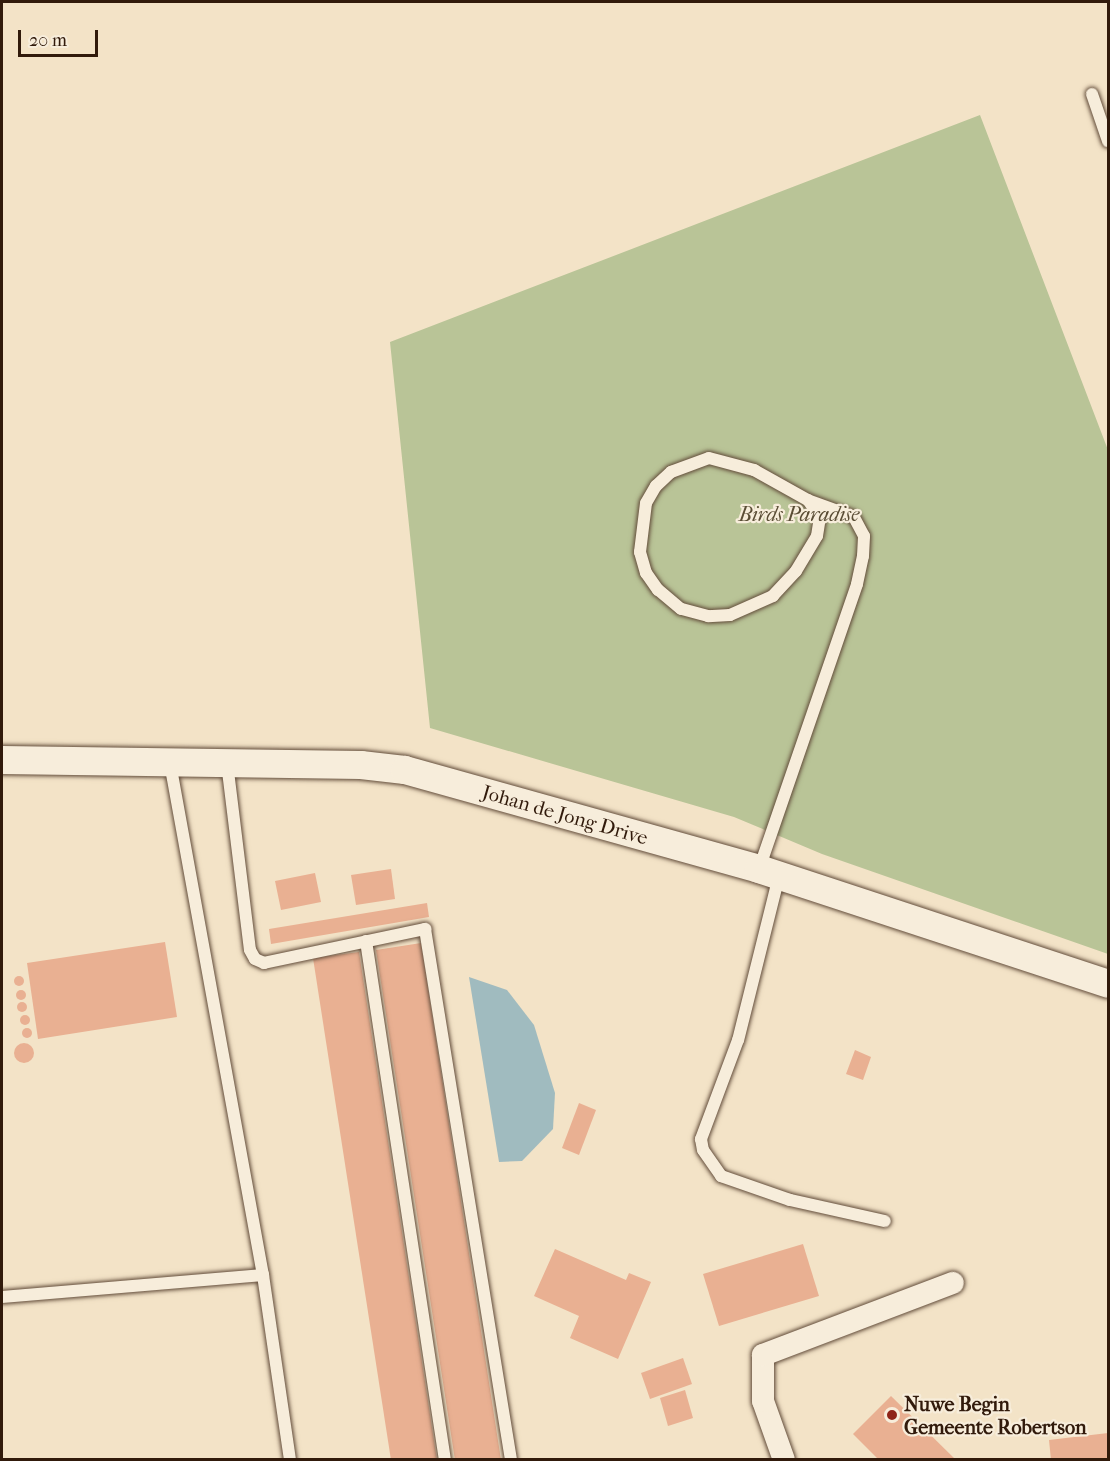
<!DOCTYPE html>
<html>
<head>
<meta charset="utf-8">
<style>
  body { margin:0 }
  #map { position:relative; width:1110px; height:1461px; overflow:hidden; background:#f3e3c7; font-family:"IM FELL French Canon",serif }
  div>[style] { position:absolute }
  .green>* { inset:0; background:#b9c497 }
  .water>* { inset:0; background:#a0bbbf }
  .building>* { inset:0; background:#e9b092 }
  .round { border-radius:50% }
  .roads { filter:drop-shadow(0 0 2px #624c3a) drop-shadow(0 0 2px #624c3a) }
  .service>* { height:12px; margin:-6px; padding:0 6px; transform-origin:6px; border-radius:6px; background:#f7eddb }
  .minor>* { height:22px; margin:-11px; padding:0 11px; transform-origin:11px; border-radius:11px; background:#f7eddb }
  .tertiary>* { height:28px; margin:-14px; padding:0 14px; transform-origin:14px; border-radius:14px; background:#f7eddb }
  .dots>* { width:16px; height:16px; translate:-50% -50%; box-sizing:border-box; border:3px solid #f7eddb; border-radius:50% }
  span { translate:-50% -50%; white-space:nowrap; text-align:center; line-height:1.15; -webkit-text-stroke:4.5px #f7eddb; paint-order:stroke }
  .park-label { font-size:20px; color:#5a4d35; font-style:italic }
  .street-label { font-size:20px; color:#311a0b }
  .poi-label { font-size:20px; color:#311a0b; font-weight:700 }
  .left { translate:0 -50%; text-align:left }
  .frame { position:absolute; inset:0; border:3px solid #311a0b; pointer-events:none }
  .scale { position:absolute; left:18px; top:30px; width:80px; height:27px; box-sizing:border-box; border:3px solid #311a0b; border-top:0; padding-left:8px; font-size:18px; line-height:21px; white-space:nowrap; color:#311a0b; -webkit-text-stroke:4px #f7eddb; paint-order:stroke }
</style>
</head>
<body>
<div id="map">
  <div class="green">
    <i style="clip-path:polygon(980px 115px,1108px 450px,1108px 954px,822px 854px,734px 817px,430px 728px,390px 342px)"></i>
  </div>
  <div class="water">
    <i style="clip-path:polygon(469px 977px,507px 990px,534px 1025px,555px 1093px,553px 1129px,522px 1161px,499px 1162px)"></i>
  </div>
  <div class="building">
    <i style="clip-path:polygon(391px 869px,395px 899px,356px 905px,351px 875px)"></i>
    <i style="clip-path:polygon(315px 873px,321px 902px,281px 910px,275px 881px)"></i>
    <i style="clip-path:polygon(427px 903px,429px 917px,271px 944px,269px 929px)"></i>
    <i style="clip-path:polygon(165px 942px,177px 1017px,38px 1039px,27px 963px)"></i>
    <i style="clip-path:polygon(421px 943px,501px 1460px,455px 1460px,376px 950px)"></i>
    <i style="clip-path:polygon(359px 952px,437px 1460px,391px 1460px,313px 958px)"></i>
    <i class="round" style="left:14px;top:976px;width:10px;height:10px"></i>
    <i class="round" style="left:16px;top:990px;width:10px;height:10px"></i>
    <i class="round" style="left:17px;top:1002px;width:10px;height:10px"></i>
    <i class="round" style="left:20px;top:1015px;width:10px;height:10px"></i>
    <i class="round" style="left:22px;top:1028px;width:10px;height:10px"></i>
    <i class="round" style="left:14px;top:1043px;width:20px;height:20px"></i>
    <i style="clip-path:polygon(855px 1050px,871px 1057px,863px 1080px,846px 1074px)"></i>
    <i style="clip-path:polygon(579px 1103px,596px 1110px,579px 1155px,562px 1148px)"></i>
    <i style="clip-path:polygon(803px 1244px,819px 1296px,719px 1326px,703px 1274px)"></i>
    <i style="clip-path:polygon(555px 1249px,626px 1280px,629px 1273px,651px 1282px,618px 1359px,570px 1338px,579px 1316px,534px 1296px)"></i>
    <i style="clip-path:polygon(683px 1358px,692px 1384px,650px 1399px,641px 1373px)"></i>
    <i style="clip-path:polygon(685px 1390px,693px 1418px,668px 1426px,660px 1398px)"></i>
    <i style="clip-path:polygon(891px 1396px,956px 1460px,879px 1460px,853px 1434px)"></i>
    <i style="clip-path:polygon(1108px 1433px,1108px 1460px,1051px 1460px,1049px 1440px)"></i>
  </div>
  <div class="roads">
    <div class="service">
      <i style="left:1092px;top:94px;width:50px;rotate:71.2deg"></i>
      <i style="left:709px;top:458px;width:47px;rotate:14.9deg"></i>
      <i style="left:754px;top:470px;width:62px;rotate:29.1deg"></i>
      <i style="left:808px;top:500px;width:21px;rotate:55deg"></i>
      <i style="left:820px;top:517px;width:19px;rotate:99deg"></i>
      <i style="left:817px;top:536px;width:41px;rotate:121deg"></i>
      <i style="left:796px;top:571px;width:34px;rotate:133deg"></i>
      <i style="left:773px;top:596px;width:47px;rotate:156.2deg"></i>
      <i style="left:730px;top:615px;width:22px;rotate:177deg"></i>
      <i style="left:708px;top:616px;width:28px;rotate:-165deg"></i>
      <i style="left:681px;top:609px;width:30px;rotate:-140deg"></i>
      <i style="left:658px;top:590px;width:21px;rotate:-125deg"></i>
      <i style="left:646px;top:573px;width:22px;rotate:-106deg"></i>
      <i style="left:640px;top:552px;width:49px;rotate:-83deg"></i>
      <i style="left:646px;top:503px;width:20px;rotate:-60deg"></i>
      <i style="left:656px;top:486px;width:21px;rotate:-43deg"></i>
      <i style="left:671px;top:472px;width:40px;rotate:-20.2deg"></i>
      <i style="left:170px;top:763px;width:520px;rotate:79.71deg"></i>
      <i style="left:263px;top:1275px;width:187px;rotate:81.7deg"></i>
      <i style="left:227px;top:763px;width:188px;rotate:83deg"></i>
      <i style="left:250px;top:950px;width:10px;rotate:61deg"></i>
      <i style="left:255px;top:959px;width:10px;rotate:24deg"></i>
      <i style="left:264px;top:963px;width:165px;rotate:-11.9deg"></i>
      <i style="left:425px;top:929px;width:538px;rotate:80.8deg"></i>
      <i style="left:759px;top:869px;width:301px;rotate:-71deg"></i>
      <i style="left:857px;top:584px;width:29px;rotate:-78deg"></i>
      <i style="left:863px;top:556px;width:20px;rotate:-87deg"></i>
      <i style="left:864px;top:536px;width:21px;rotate:-118deg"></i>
      <i style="left:854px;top:517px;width:47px;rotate:-160deg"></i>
      <i style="left:779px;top:876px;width:169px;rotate:104deg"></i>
      <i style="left:738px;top:1040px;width:106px;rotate:110.5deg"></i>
      <i style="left:701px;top:1139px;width:11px;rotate:80deg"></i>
      <i style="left:703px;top:1150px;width:32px;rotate:55deg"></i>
      <i style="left:721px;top:1176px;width:73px;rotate:19.2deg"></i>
      <i style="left:790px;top:1200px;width:97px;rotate:12.5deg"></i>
      <i style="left:366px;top:941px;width:525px;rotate:81.35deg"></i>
      <i style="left:2px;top:1297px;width:262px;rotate:-4.8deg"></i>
    </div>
    <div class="minor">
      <i style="left:784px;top:1460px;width:63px;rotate:-109.6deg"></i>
      <i style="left:763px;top:1401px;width:46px;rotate:-90deg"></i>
      <i style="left:763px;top:1355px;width:203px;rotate:-20.8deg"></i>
    </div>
    <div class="tertiary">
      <i style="left:2px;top:760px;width:359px;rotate:0.8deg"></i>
      <i style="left:361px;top:765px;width:44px;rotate:6.5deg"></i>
      <i style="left:405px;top:770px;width:368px;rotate:15.6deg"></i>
      <i style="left:759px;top:869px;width:367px;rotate:18.2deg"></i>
    </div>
  </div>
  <div class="dots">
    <i style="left:892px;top:1415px;background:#8f2418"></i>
  </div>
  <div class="park-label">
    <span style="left:799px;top:514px">Birds Paradise</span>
  </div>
  <div class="street-label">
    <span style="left:565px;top:815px;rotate:16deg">Johan de Jong Drive</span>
  </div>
  <div class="poi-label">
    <span class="left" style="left:904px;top:1416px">Nuwe Begin<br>Gemeente Robertson</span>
  </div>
  <div class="frame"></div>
  <div class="scale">20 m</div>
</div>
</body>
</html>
